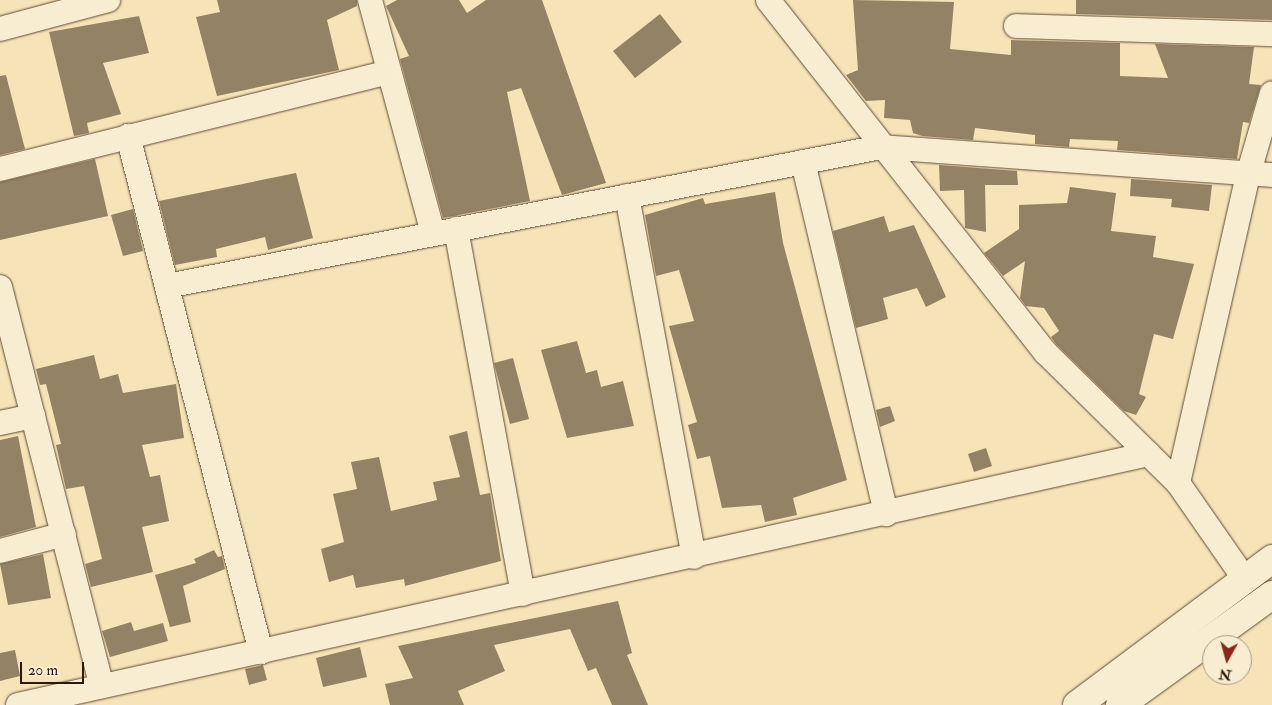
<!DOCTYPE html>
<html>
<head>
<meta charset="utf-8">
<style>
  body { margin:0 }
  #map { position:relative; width:1272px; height:705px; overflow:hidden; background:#f6e3b8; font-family:"IM FELL Double Pica",serif }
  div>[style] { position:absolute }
  .building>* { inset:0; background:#948264 }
  .roads { filter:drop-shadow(0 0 1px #5d4c35) drop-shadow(0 0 1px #5d4c35) }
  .minor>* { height:24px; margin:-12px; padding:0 12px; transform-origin:12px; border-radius:12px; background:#f9edd1 }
  .tertiary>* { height:28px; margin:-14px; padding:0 14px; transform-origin:14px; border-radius:14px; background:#f9edd1 }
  span { translate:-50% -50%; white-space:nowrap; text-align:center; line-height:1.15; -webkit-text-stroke:4px #f9edd1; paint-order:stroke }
  .north { position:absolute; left:1202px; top:635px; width:50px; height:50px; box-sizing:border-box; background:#f9edd1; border:1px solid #a69881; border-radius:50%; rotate:187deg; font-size:14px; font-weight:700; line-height:20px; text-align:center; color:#2a1909 }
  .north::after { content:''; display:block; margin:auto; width:18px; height:22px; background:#8f2418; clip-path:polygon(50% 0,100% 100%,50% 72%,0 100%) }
  .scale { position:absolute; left:20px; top:662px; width:64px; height:22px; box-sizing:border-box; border:2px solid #2a1909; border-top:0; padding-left:6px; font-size:15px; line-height:18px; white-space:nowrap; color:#2a1909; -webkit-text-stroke:4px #f9edd1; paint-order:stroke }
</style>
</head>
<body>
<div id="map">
  <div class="building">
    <i style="clip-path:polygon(217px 0,357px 0,357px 6px,327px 20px,339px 70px,217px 96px,196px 17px,220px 12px)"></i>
    <i style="clip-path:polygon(397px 0,459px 0,467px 13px,486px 0,542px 0,606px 183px,562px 195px,521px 88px,507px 92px,530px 201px,443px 218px,400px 59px,409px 56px,386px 6px)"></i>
    <i style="clip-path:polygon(853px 0,954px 2px,950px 49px,1011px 55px,1011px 40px,1120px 43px,1120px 76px,1168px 78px,1155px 44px,1254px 47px,1249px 84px,1261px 85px,1249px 123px,1243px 122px,1237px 159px,1117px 150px,1118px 141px,1070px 139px,1069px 147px,1035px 144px,1035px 135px,975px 128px,973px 140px,922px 136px,913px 133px,910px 120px,884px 118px,885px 100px,866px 101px,846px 75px,858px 70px)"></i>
    <i style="clip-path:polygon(1076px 0,1272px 0,1272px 20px,1076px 14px)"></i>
    <i style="clip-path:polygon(660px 14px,682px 42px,635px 78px,613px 51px)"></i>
    <i style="clip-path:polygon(139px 16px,149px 53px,103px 63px,121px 114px,87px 123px,89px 133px,74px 136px,49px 32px)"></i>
    <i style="clip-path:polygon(6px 75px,25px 149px,0 155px,0 76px)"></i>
    <i style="clip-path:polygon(95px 159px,108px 216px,0 240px,0 182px)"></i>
    <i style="clip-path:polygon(939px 165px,1017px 171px,1018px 185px,985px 185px,986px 232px,965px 228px,964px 190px,940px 191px)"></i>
    <i style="clip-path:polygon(296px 173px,313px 238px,268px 250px,265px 237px,216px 249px,217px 257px,175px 265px,159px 201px)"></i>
    <i style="clip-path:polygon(1131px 179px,1212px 185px,1209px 211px,1171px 207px,1172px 199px,1130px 196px)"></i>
    <i style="clip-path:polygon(1070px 187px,1116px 193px,1111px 231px,1156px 236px,1153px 257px,1194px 264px,1173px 339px,1154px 334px,1139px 394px,1146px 397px,1136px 415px,1124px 411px,1056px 344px,1051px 337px,1059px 331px,1044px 308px,1026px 306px,1020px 298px,1025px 261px,1003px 276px,984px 253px,1019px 229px,1019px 205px,1067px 203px)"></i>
    <i style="clip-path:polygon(775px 192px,783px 243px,847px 480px,793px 498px,797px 515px,765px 522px,761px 505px,722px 508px,710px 456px,697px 459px,688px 425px,697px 422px,669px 326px,694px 321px,679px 270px,656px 276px,645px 215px,703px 198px,705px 204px)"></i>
    <i style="clip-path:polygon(133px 209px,143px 251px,123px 256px,111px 215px)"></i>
    <i style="clip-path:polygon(884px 216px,889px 232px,914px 225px,946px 297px,926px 307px,917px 288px,883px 298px,888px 319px,856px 328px,833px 231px)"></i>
    <i style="clip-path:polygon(577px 341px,586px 373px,597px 370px,601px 387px,623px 381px,634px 426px,567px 438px,541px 350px)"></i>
    <i style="clip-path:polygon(94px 355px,100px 379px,118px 374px,123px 393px,176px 384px,184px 438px,142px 445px,150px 477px,160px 475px,169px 521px,142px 527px,153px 572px,91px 587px,85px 564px,102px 559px,84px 486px,66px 489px,56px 445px,61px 444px,46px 384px,40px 385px,36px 369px)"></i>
    <i style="clip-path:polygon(513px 358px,529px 419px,510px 424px,494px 363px)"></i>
    <i style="clip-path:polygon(890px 406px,895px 421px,880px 427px,876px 410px)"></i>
    <i style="clip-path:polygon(467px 431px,480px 495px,490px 493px,501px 561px,405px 586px,404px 579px,356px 588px,353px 575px,329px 582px,321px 549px,344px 542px,333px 494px,357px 489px,351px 462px,379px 457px,391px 511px,437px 500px,433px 482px,460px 477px,449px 436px)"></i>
    <i style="clip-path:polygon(18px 436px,36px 527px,0 537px,0 440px)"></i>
    <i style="clip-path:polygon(986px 448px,992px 466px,974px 472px,968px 454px)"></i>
    <i style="clip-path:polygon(214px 550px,218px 557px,222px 556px,225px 569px,183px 586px,191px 622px,170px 627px,155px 575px,196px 563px,194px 559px)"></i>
    <i style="clip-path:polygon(43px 554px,51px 598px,8px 605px,0 564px)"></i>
    <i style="clip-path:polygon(618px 601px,632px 653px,627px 655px,648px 705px,612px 705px,596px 668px,588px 671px,570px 629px,494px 645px,505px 671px,458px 691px,464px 705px,390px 705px,385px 684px,413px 678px,398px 646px)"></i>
    <i style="clip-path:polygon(131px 622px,134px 631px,163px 623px,168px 641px,110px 657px,102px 631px)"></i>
    <i style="clip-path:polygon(360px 647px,367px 677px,323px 687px,316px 658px)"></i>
    <i style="clip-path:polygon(15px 650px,20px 676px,0 681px,0 653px)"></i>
    <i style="clip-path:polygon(263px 665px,267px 680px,249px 685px,245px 669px)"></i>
  </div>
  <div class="roads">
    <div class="minor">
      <i style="left:370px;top:0;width:242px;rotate:74.9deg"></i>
      <i style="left:768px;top:0;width:449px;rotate:51.8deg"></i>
      <i style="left:1046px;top:353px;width:185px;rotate:44.6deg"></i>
      <i style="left:1178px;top:483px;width:116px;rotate:55.2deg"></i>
      <i style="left:1016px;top:26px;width:256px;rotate:1.8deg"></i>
      <i style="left:0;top:29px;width:112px;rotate:-15deg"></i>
      <i style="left:128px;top:136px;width:533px;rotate:75.55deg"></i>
      <i style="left:803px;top:162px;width:362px;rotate:76.7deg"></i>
      <i style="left:0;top:169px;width:401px;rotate:-14deg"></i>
      <i style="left:627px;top:196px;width:367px;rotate:79.5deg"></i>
      <i style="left:456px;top:229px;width:371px;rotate:79.6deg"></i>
      <i style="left:167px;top:286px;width:727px;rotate:-11.02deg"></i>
      <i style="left:881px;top:147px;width:392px;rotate:4.1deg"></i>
      <i style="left:0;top:287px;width:412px;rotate:75.7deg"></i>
      <i style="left:0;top:423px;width:34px;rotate:-12deg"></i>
      <i style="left:1178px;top:483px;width:316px;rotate:-77.2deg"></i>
      <i style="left:1248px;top:175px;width:85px;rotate:-73.7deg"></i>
      <i style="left:0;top:551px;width:66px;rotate:-14.9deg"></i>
      <i style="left:18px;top:705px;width:1158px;rotate:-12.52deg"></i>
    </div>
    <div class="tertiary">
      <i style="left:1077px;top:705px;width:244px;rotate:-36.8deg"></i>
      <i style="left:1120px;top:705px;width:188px;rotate:-35.9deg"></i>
    </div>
  </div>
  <div class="north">N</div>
  <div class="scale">20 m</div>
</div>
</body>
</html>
